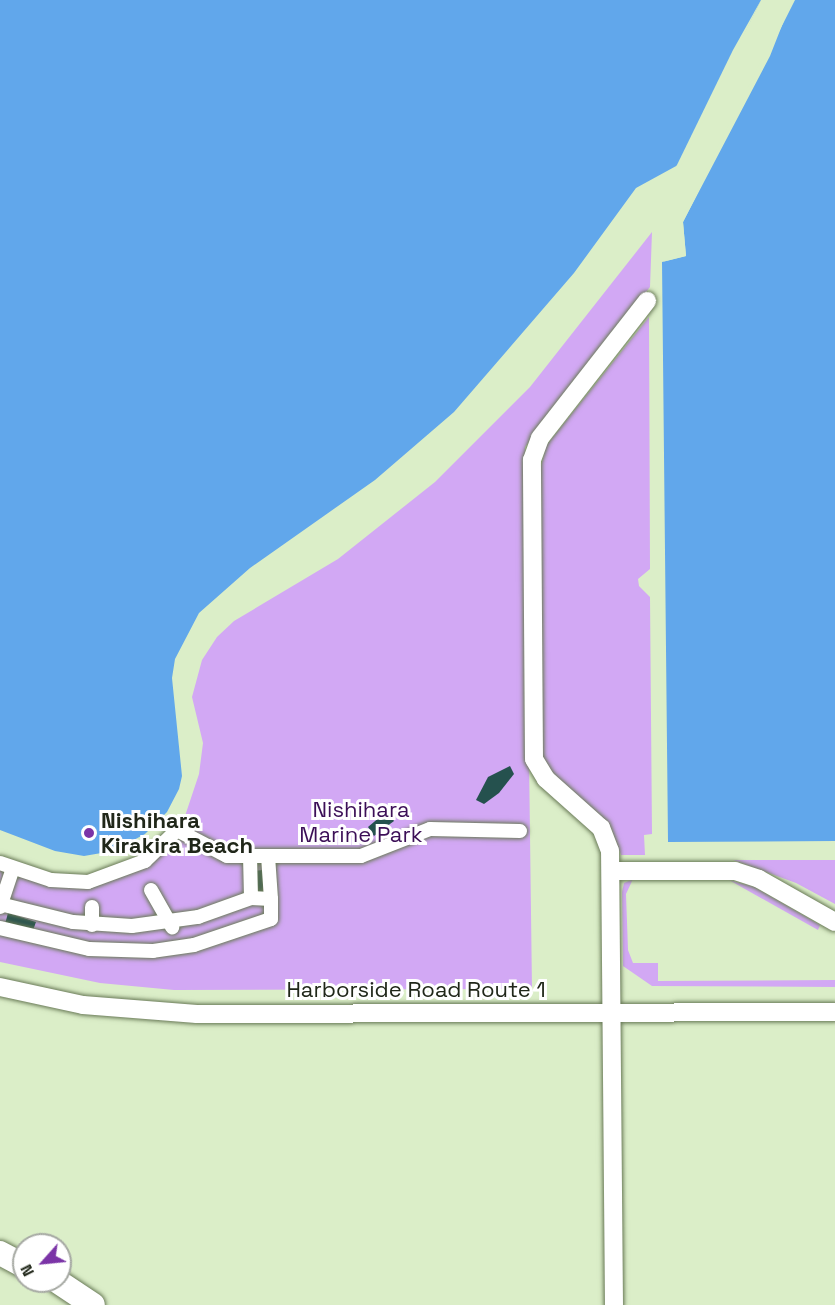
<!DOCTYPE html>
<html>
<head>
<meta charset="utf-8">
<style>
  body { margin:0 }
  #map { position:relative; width:835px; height:1305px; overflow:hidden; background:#dbeec8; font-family:"Space Grotesk",sans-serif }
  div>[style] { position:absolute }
  .green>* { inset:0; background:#d2a8f4 }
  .water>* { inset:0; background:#61a7eb }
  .pier>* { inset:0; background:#dbeec8 }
  .building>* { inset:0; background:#25514e }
  .roads { filter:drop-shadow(0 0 2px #697a57) drop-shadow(0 0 2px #697a57) }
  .street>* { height:14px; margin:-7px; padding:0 7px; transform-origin:7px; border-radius:7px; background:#fff }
  .secondary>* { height:18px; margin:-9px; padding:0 9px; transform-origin:9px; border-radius:9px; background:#fff }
  .highway>* { height:24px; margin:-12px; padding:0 12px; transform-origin:12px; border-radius:12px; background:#fff }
  .dots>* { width:16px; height:16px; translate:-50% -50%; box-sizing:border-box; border:3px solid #fff; border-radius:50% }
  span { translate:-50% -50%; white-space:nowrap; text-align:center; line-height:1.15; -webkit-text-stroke:6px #fff; paint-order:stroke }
  .park-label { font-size:22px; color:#3c0f57 }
  .poi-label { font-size:22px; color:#202719; font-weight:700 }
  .left { translate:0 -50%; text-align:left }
  .street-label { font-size:22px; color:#202719 }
  .north { position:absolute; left:12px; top:1233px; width:60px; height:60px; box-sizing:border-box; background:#fff; border:2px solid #a6a9a3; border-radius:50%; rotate:243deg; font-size:16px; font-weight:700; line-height:24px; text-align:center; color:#202719 }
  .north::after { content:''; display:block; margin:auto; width:21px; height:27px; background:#7b34a7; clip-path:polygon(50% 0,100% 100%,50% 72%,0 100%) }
</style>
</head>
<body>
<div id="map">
  <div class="green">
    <i style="clip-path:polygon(652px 232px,650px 287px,525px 447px,532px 989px,174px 990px,100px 983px,0 962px,0 869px,101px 884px,181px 828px,199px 774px,203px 743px,192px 697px,202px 660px,217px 637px,234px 621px,338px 559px,435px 482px,530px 387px)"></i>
    <i style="clip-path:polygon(649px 317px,650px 569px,638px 579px,639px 586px,650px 597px,652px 834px,644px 835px,645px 855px,621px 855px,611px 828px,547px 768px,541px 752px,540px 471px,546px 446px)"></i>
    <i style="clip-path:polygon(733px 860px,835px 860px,835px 904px,796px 883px)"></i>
    <i style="clip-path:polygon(633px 879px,626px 894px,628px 950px,633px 963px,658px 963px,658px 981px,835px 980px,835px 987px,652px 986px,623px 966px,622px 892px,624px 883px)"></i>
    <i style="clip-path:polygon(729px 880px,754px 887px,820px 925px,818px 930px)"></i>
  </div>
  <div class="water">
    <i style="clip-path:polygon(0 0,761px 0,678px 165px,636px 188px,574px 273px,454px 412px,375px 480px,250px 568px,199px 613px,175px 659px,172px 678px,182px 776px,179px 789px,167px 812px,145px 834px,113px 851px,84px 856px,55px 851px,0 830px)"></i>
    <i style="clip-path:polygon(795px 0,835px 0,835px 841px,668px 842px,662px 262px,686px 256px,683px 222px)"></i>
  </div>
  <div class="pier">
    <i style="clip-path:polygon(761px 0,681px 166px,675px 169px,733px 50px)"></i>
    <i style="clip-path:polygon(792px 0,770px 56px,683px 222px,686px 256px,662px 262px,683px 254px,680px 221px)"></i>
  </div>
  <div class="building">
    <i style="clip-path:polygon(510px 766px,514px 774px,499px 793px,484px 804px,476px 800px,488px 777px)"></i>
    <i style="clip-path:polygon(387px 811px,394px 821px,374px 836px,368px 827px)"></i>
    <i style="clip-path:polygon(263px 870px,263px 894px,253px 894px,253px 871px)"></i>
    <i style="clip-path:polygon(8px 913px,36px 922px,32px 933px,5px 924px)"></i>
  </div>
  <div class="roads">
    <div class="street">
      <i style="left:250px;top:856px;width:42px;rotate:88.6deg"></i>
      <i style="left:268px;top:856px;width:93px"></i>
      <i style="left:361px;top:856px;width:74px;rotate:-21.4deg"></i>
      <i style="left:430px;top:829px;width:90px;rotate:1.3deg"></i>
      <i style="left:0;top:863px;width:54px;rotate:18.4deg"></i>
      <i style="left:51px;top:880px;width:37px;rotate:3deg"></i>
      <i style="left:88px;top:882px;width:61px;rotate:-20.2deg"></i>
      <i style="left:145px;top:861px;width:45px;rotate:-44.1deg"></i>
      <i style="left:177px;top:830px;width:56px;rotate:27.5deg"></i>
      <i style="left:227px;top:856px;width:41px"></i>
      <i style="left:268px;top:856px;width:43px;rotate:86deg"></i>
      <i style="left:151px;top:890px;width:43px;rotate:60.4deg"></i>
      <i style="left:0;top:904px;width:75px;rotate:13.9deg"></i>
      <i style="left:73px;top:922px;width:59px;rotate:3.9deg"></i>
      <i style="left:132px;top:926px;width:67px;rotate:-7.8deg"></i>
      <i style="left:198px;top:917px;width:56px;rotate:-19.7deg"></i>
      <i style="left:251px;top:898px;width:20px;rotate:3deg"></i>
      <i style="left:271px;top:899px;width:20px;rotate:90deg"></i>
      <i style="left:271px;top:919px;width:81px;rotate:161.3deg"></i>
      <i style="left:194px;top:945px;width:41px;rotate:171.7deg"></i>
      <i style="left:153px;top:951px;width:64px;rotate:-178.2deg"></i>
      <i style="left:89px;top:949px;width:91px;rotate:-166.7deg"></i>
      <i style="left:0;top:907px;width:41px;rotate:-71.6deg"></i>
      <i style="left:92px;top:925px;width:18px;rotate:-90deg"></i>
    </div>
    <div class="secondary">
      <i style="left:611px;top:871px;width:124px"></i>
      <i style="left:735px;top:871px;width:25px;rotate:18deg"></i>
      <i style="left:759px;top:879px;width:87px;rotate:29.5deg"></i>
      <i style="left:0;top:987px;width:85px;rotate:12.2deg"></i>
      <i style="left:83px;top:1005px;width:114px;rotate:4.5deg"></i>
      <i style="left:197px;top:1014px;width:638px;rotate:-0.18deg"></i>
      <i style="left:614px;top:1305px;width:454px;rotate:-90.5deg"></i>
      <i style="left:610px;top:851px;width:25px;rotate:-111deg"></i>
      <i style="left:601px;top:828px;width:74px;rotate:-138.3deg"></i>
      <i style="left:546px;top:779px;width:23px;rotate:-121deg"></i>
      <i style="left:534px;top:759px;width:299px;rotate:-90.4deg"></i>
      <i style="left:532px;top:460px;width:23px;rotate:-70deg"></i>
      <i style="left:540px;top:438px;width:174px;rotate:-52deg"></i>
    </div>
    <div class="highway">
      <i style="left:0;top:1253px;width:27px;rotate:28deg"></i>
      <i style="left:57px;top:1281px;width:43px;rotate:33.7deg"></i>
    </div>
  </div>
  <div class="dots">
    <i style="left:89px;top:833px;background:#7b34a7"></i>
  </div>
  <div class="park-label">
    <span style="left:361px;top:822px">Nishihara<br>Marine Park</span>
  </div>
  <div class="poi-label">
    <span class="left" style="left:101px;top:833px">Nishihara<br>Kirakira Beach</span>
  </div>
  <div class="street-label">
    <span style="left:416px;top:990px">Harborside Road Route 1</span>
  </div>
  <div class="north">N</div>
</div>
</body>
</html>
